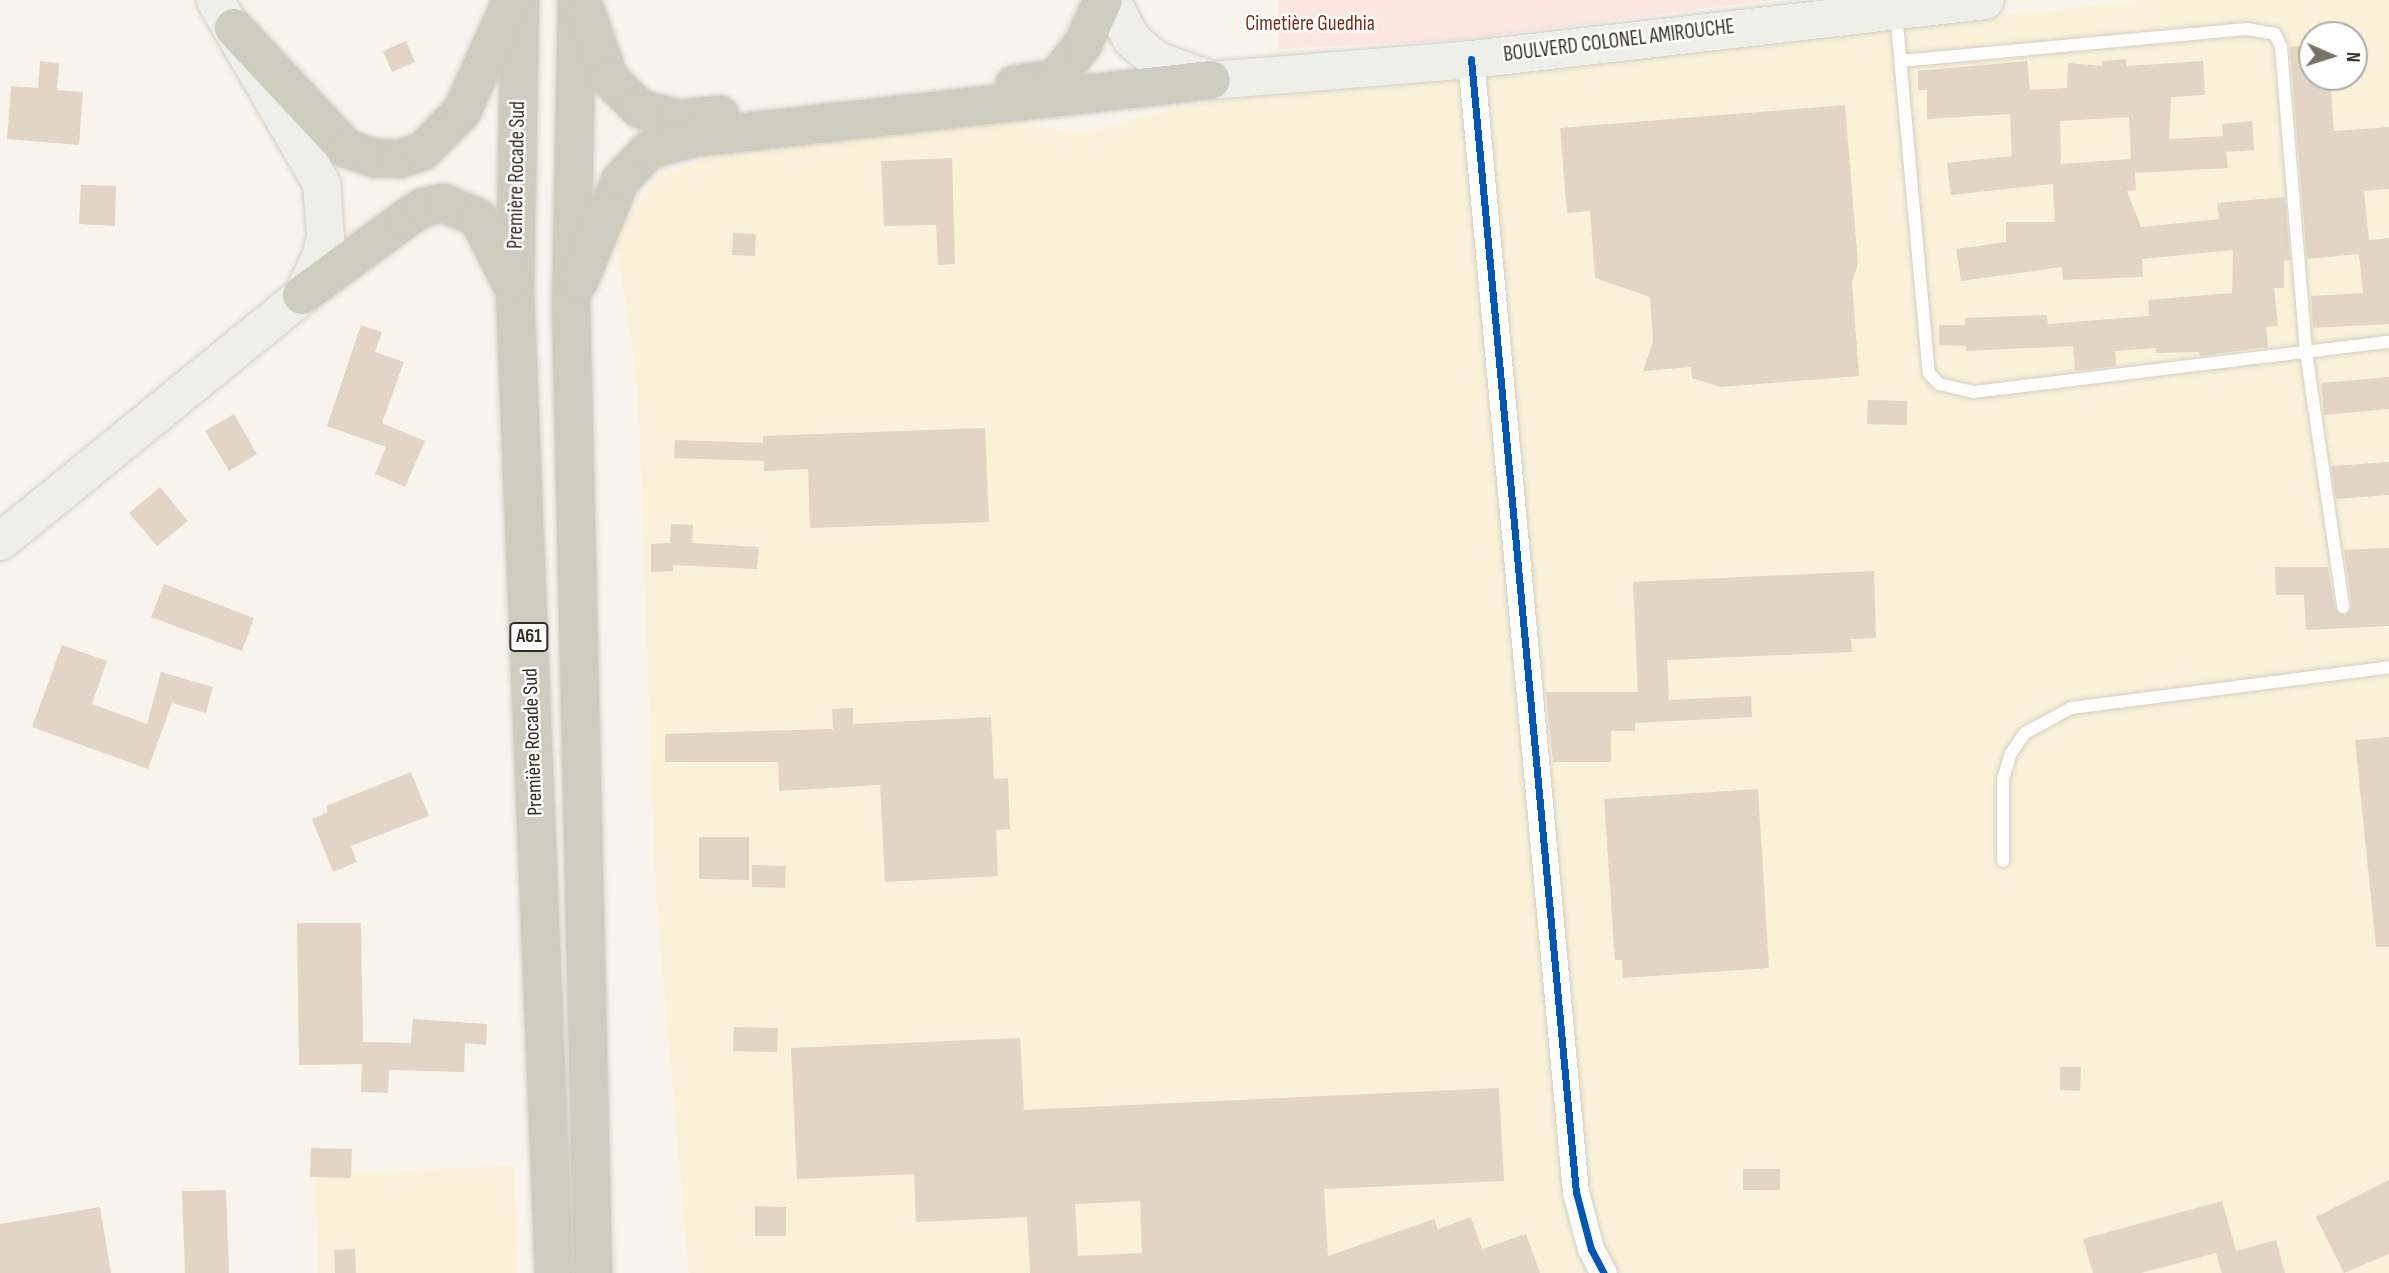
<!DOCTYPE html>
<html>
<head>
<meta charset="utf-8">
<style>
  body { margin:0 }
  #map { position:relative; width:2389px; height:1273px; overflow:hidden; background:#f7f4eb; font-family:"Sofia Sans Condensed",sans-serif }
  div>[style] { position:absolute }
  .built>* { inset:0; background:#f9f1d8 }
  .green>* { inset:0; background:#fbe7dd }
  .building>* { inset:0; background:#e2d5c5 }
  .roads { filter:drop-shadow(0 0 2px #d2cfc5) drop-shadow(0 0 2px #d2cfc5) }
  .service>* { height:12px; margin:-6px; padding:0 6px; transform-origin:6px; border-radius:6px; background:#fefdfc }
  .minor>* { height:26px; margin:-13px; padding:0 13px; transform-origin:13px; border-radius:13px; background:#fefdfc }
  .secondary>* { height:37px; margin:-18.5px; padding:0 18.5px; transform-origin:18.5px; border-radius:18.5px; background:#eeefe9 }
  .motorway>* { height:38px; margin:-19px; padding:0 19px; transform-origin:19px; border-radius:19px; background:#cccdbe }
  .cycleway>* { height:7px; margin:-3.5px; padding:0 3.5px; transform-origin:3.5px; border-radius:3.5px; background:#0057b8 }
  span { translate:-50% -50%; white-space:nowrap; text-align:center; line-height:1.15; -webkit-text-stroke:5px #fff; paint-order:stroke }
  .shield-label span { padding:2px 5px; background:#fff; border:2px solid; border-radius:5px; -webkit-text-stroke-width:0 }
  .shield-label { font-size:19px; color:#312d22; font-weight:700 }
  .park-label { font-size:21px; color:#792f17 }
  .street-label { font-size:21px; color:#312d22 }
  .north { position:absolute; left:2298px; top:21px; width:70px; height:70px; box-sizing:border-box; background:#fff; border:2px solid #adaba7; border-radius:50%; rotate:93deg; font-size:19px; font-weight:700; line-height:28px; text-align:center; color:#312d22 }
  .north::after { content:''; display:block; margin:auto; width:24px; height:32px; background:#767368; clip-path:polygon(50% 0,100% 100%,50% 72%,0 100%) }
</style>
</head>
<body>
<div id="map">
  <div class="built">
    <i style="clip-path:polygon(evenodd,2148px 0,2389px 0,2389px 1273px,689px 1273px,656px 893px,638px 387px,616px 235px,658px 177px,729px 150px,995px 122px,1087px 133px,1178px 107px,1468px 70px,2148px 0,2312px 35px,2354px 35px,2354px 77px,2312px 77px,2312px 35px)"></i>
    <i style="clip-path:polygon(513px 1166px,518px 1273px,318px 1273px,316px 1174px)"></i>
  </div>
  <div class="green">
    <i style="clip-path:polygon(1278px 0,1773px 0,1458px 40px,1278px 49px)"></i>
  </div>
  <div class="building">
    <i style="clip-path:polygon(406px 41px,415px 62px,392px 72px,383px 51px)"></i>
    <i style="clip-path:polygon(2312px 45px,2312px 77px,2330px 77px,2334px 131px,2389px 127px,2389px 189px,2364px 191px,2369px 240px,2389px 238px,2389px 324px,2313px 328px,2311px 296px,2363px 293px,2359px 254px,2307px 259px,2290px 47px)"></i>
    <i style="clip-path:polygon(evenodd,2126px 59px,2127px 66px,2203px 61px,2205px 95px,2171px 97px,2169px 139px,2223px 136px,2222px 124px,2252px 121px,2254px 150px,2226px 152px,2228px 168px,2135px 173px,2136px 190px,2127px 191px,2141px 227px,2219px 219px,2217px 203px,2285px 197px,2290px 260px,2284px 261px,2284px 288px,2274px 288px,2278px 326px,2266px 327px,2268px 347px,2200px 356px,2199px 352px,2156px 353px,2156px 348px,2115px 351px,2116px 366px,2075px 371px,2073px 346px,1966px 351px,1966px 346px,1939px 345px,1939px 325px,1965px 325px,1965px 318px,2047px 315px,2048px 324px,2149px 316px,2148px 300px,2232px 293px,2233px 250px,2142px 259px,2143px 277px,2063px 280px,2062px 267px,1961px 281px,1956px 249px,2006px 242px,2006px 222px,2055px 222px,2053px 184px,1951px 195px,1947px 163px,2012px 156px,2010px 114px,1927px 119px,1927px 90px,1918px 90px,1918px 71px,2027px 61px,2030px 90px,2067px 88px,2068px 63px,2103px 66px,2102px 61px,2126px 59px,2129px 117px,2131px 159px,2061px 164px,2060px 121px,2129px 117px)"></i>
    <i style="clip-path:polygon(40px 61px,59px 63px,57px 90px,83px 92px,79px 145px,7px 139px,11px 86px,38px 88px)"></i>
    <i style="clip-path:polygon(1845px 105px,1858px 264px,1852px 282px,1859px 376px,1720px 387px,1692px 378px,1691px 367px,1643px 371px,1653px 342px,1650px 297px,1595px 278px,1590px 211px,1567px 213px,1560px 128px)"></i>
    <i style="clip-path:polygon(952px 158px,955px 264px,938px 265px,936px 225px,884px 226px,881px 161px)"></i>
    <i style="clip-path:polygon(81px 185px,116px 186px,115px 226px,79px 224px)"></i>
    <i style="clip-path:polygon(733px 233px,756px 234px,755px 256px,732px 255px)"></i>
    <i style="clip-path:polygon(361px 325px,382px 332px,375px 352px,404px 362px,382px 423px,425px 441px,405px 487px,375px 474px,386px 447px,327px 426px)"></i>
    <i style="clip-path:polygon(2389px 377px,2389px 409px,2324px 415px,2321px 383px)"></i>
    <i style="clip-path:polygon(1868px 400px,1907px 401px,1907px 425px,1867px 424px)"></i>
    <i style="clip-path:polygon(234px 414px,257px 454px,229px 471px,205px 431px)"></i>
    <i style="clip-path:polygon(985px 428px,989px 522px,810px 528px,808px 469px,764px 471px,764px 461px,674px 458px,675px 440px,763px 443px,763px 436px)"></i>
    <i style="clip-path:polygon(2389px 462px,2389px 495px,2336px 499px,2331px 466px)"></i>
    <i style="clip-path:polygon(160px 487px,188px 521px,157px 546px,129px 513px)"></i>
    <i style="clip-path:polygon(671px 524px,693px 525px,692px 543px,759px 547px,757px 569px,673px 565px,673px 571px,651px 572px,651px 544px,670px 543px)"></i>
    <i style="clip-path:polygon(2389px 548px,2389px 626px,2306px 630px,2304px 595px,2276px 595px,2275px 567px,2328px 567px,2335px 609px,2345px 615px,2352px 606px,2344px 550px)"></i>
    <i style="clip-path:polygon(1874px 571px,1876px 638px,1851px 639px,1852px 652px,1667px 660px,1669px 700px,1751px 696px,1752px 717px,1635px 723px,1635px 731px,1611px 731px,1611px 762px,1553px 762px,1546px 692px,1638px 692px,1633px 582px)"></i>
    <i style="clip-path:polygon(164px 584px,254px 618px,242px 651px,151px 617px)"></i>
    <i style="clip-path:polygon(62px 645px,107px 661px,92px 704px,147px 724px,161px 672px,213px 687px,206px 713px,172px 703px,148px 769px,32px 727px)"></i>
    <i style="clip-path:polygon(853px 708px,853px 724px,991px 717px,994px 779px,1008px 778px,1010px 829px,996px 830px,998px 876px,885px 882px,880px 785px,779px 791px,778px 762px,665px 762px,665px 734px,833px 729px,832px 709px)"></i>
    <i style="clip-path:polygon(2389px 737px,2389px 947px,2376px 947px,2355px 740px)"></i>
    <i style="clip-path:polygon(411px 772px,429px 816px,351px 846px,357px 862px,333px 872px,312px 819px,328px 812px,326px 806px)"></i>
    <i style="clip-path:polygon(1758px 789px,1769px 968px,1623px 978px,1622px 960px,1615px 960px,1604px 799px)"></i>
    <i style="clip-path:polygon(699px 837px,749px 837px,749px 880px,699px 879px)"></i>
    <i style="clip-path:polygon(752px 865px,786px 866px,785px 888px,752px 887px)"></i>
    <i style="clip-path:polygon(297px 923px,361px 923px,363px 1042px,411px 1043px,413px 1019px,487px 1024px,486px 1045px,465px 1043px,464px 1072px,389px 1070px,388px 1093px,361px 1092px,362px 1064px,299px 1065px)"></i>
    <i style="clip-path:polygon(734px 1027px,778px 1028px,777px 1052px,733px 1051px)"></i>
    <i style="clip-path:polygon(evenodd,1020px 1038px,1024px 1110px,1499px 1088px,1504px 1181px,1324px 1189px,1328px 1256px,1434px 1219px,1438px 1229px,1471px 1217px,1482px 1249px,1526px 1234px,1540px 1273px,1030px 1273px,1027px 1217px,916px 1222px,914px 1174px,797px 1179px,791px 1048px,1020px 1038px,1140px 1201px,1142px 1253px,1078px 1256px,1075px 1204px,1140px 1201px)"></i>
    <i style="clip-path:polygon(2060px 1067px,2081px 1067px,2080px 1091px,2060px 1090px)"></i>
    <i style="clip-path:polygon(311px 1148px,352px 1149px,351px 1178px,310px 1177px)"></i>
    <i style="clip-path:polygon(1743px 1169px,1780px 1169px,1780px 1190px,1743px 1190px)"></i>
    <i style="clip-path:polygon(2389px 1180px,2389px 1254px,2344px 1273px,2316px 1217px)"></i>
    <i style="clip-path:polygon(226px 1190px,229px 1273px,185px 1273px,182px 1191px)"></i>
    <i style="clip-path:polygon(2222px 1201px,2236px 1251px,2276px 1240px,2285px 1273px,2222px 1273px,2216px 1253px,2141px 1273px,2093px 1273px,2083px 1239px)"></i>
    <i style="clip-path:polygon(755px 1206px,786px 1207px,786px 1236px,755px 1236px)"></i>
    <i style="clip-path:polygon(100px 1207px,111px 1273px,0 1273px,0 1224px)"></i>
    <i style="clip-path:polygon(355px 1249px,356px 1273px,335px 1273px,334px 1250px)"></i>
  </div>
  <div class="roads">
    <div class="service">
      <i style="left:1896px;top:13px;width:362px;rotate:84.8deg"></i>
      <i style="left:1929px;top:373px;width:15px;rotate:48deg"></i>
      <i style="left:1939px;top:384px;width:36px;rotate:13deg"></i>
      <i style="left:1974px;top:392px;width:418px;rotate:-6.9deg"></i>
      <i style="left:1901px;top:61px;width:347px;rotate:-5.3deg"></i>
      <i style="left:2247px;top:29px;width:28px;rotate:10deg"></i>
      <i style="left:2275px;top:34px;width:14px;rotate:65deg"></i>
      <i style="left:2281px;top:47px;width:306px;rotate:85.3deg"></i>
      <i style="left:2306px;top:352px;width:258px;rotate:81.7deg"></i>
      <i style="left:2003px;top:861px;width:82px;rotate:-90deg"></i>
      <i style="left:2003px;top:779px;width:27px;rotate:-73deg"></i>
      <i style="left:2011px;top:753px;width:24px;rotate:-55deg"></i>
      <i style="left:2025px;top:733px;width:52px;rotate:-28.5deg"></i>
      <i style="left:2071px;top:708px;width:321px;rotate:-7.3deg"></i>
    </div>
    <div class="minor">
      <i style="left:1471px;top:59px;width:1138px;rotate:84.71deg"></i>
      <i style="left:1576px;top:1192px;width:59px;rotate:75.3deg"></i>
      <i style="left:1591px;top:1249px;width:27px;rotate:62deg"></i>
    </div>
    <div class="secondary">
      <i style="left:1111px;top:0;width:44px;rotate:62.9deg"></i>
      <i style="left:1131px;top:39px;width:33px;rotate:40deg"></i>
      <i style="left:1156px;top:60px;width:59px;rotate:20deg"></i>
      <i style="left:1211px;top:80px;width:261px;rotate:-4.6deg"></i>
      <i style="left:1471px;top:59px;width:517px;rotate:-6.55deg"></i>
      <i style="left:0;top:541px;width:390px;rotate:-39.2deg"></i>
      <i style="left:302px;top:295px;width:42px;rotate:-64.7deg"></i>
      <i style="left:320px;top:257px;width:21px;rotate:-76deg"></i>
      <i style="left:325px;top:237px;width:54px;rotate:-94.2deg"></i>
      <i style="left:321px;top:183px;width:211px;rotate:-120.1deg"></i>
    </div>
    <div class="motorway">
      <i style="left:520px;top:0;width:294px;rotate:91deg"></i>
      <i style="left:515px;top:294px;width:980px;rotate:87.72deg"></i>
      <i style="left:577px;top:0;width:303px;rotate:91.1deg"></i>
      <i style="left:571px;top:303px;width:970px;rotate:88.7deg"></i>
      <i style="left:586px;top:12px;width:70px;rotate:70.8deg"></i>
      <i style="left:609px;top:78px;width:44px;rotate:45deg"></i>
      <i style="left:640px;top:109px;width:40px;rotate:14.4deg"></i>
      <i style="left:679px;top:119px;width:41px;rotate:-5.6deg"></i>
      <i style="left:234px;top:28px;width:164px;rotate:47deg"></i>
      <i style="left:346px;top:148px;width:30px;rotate:20deg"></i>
      <i style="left:374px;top:158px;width:25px;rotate:2deg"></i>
      <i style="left:399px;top:159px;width:25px;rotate:-18deg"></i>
      <i style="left:423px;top:151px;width:56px;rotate:-45.7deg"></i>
      <i style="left:462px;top:111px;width:122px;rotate:-65.8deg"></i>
      <i style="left:1014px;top:85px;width:43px;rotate:-9.5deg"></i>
      <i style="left:1056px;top:78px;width:43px;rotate:-51.5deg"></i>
      <i style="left:1083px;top:44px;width:48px;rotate:-65.6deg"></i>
      <i style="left:579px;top:281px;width:108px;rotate:-67.7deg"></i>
      <i style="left:620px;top:181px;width:42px;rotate:-46.9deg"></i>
      <i style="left:649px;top:150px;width:46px;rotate:-15.3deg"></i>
      <i style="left:693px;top:138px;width:521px;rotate:-6.39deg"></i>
      <i style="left:302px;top:295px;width:132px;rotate:-36.3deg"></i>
      <i style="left:408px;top:217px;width:19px;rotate:-32deg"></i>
      <i style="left:424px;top:207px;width:19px;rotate:-12deg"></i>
      <i style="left:443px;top:203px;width:38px;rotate:23deg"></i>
      <i style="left:478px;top:218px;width:73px;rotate:63.1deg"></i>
    </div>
  </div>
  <div class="cycleway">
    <i style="left:1471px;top:59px;width:1138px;rotate:84.71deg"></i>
    <i style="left:1576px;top:1192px;width:59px;rotate:75.3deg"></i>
    <i style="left:1591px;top:1249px;width:27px;rotate:62deg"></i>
  </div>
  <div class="shield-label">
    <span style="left:529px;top:637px">A61</span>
  </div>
  <div class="park-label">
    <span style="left:1310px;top:24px">Cimetière Guedhia</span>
  </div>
  <div class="street-label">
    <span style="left:1619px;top:41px;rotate:-7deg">BOULVERD COLONEL AMIROUCHE</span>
    <span style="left:517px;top:175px;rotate:-89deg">Première Rocade Sud</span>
    <span style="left:533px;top:742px;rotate:-92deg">Première Rocade Sud</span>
  </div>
  <div class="north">N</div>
</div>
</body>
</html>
